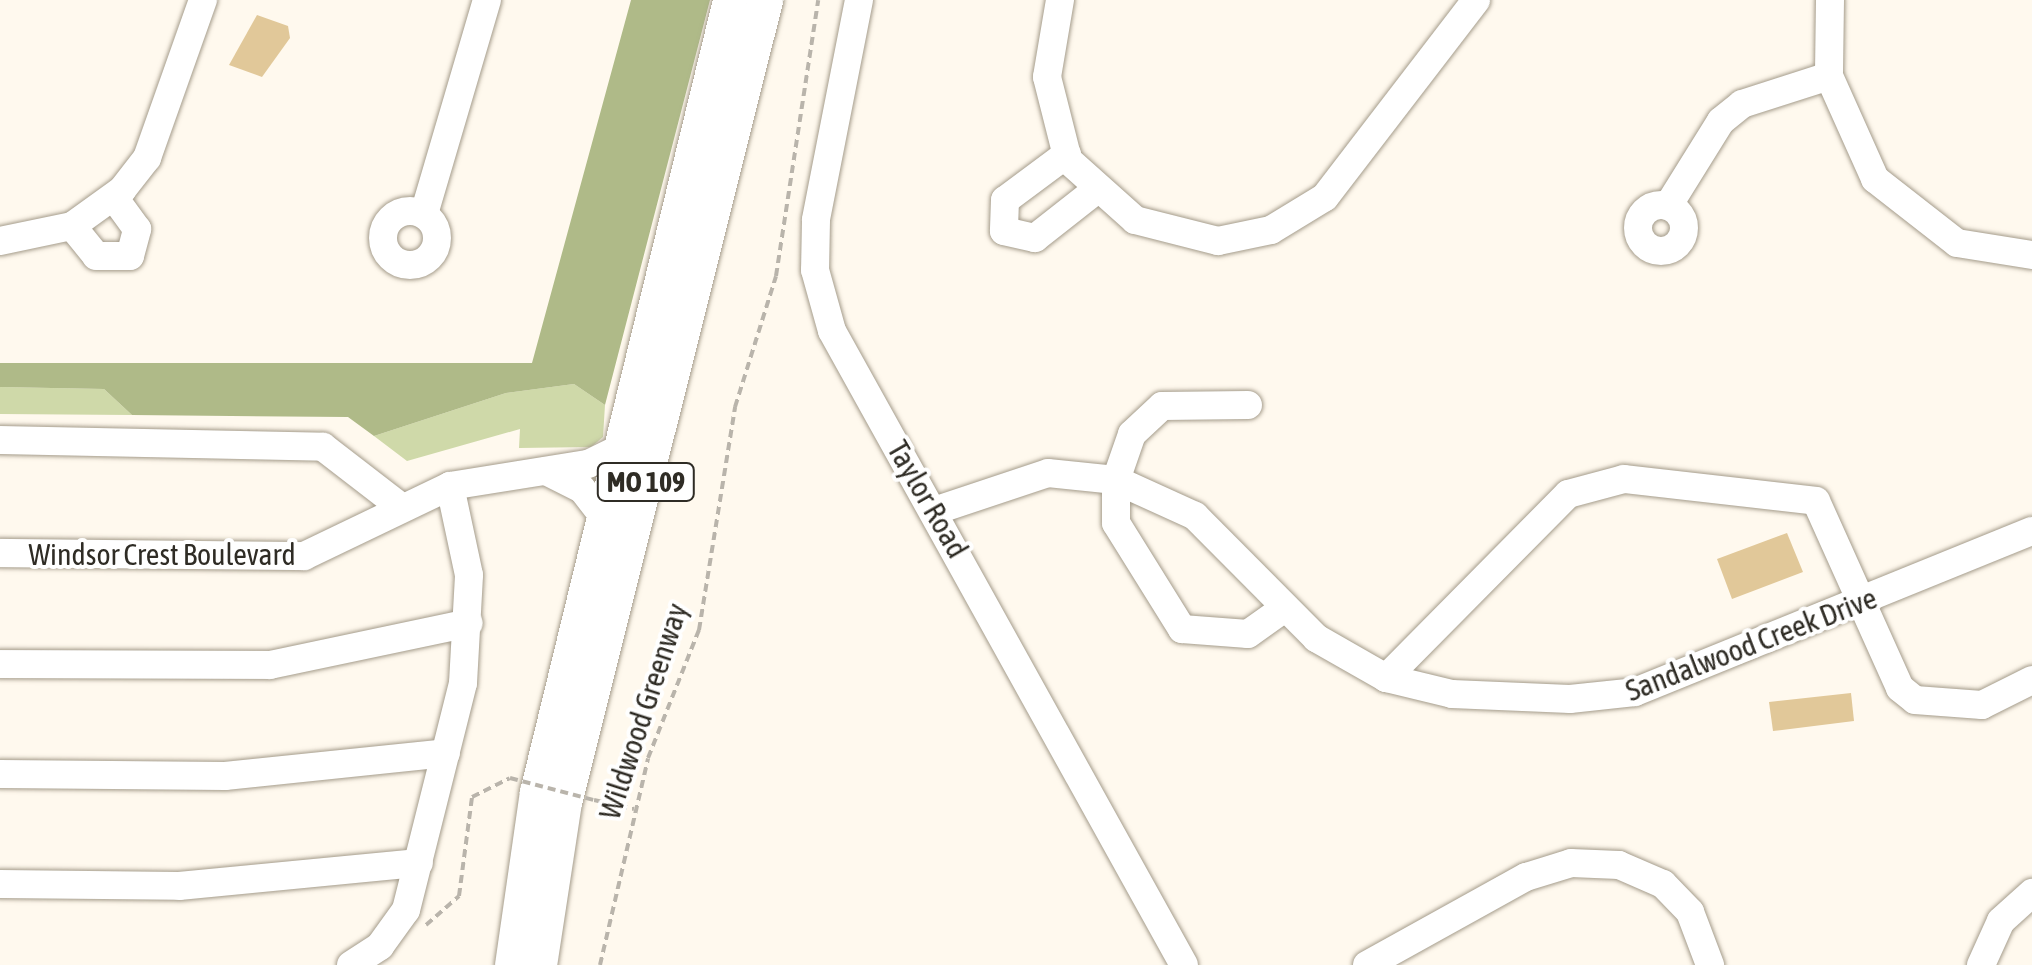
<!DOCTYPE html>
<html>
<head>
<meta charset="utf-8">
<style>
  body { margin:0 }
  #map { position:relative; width:2032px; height:965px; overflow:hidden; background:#fff9ee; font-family:"Asap Condensed",sans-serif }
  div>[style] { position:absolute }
  .green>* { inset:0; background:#cfd9a9 }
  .forest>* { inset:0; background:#afba88 }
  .building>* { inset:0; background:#e1c899 }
  .path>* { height:4px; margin-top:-2px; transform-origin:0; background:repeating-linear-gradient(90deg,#b9b4ab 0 8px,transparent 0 13px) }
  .roads { filter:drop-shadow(0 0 2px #a59c8b) drop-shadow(0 0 2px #a59c8b) }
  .minor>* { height:28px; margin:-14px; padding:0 14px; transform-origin:14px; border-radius:14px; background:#fff }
  .minor>.ring { margin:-14px; padding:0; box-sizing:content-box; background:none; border:28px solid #fff; border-radius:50% }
  .major>* { height:35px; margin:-17.5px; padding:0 17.5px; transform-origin:17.5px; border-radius:17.5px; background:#fff }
  .path-bridge>* { height:4px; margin-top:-2px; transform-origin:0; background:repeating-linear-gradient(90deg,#b9b4ab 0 8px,transparent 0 13px) }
  span { translate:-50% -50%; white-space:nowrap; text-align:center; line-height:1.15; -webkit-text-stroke:8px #fff; paint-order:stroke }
  .shield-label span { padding:2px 8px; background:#fff; border:2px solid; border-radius:8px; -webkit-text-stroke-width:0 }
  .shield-label { font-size:28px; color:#2f2c25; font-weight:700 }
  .street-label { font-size:30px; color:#2f2c25 }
</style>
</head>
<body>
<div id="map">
  <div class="green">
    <i style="clip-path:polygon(574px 384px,605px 405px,603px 437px,591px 447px,519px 448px,520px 429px,407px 461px,374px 436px,506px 393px)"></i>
    <i style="clip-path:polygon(0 387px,104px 389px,132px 415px,0 414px)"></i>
  </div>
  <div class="forest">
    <i style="clip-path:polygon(631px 0,710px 0,605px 405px,574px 384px,506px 393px,374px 436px,348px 417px,132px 415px,104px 389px,0 387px,0 363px,532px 363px)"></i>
  </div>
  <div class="building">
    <i style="clip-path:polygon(257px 15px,288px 26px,290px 38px,262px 77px,229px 65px)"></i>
    <i style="clip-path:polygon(1787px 533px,1803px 572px,1732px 599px,1717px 559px)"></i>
    <i style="clip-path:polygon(1851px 693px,1854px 721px,1773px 731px,1769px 702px)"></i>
  </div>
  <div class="path">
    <i style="left:594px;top:800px;width:41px;rotate:12.7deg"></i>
    <i style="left:426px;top:925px;width:44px;rotate:-41.3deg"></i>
    <i style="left:459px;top:896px;width:100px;rotate:-82.5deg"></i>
    <i style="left:472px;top:797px;width:42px;rotate:-26.6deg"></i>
    <i style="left:600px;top:965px;width:212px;rotate:-76.9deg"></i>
    <i style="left:648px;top:758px;width:138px;rotate:-68.3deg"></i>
    <i style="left:699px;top:630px;width:226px;rotate:-80.8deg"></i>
    <i style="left:735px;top:407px;width:137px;rotate:-72.6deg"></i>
    <i style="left:776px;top:276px;width:279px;rotate:-81.3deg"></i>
  </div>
  <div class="roads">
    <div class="minor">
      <i style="left:859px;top:0;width:224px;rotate:101.1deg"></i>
      <i style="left:816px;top:220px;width:50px;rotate:91.1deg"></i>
      <i style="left:815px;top:270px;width:63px;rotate:74.4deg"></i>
      <i style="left:832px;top:331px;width:725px;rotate:60.96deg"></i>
      <i style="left:1060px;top:0;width:78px;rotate:99.6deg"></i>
      <i style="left:1047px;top:77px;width:86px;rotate:75.8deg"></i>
      <i style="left:1068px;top:160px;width:90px;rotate:41.8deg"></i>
      <i style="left:1135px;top:220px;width:86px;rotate:14.2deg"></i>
      <i style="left:1218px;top:241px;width:54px;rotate:-11.7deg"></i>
      <i style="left:1271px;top:230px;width:63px;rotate:-31.4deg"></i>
      <i style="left:1325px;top:197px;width:248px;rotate:-52.5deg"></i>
      <i style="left:1830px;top:0;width:76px;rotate:90.8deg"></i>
      <i style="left:1829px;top:76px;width:113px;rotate:65.9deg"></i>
      <i style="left:1875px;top:179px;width:104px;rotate:38deg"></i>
      <i style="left:1957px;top:243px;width:76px;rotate:9.1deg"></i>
      <i style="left:1067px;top:154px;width:77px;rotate:143.4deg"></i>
      <i style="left:1005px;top:200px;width:31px;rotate:92deg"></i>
      <i style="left:1004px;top:231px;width:32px;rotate:13deg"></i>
      <i style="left:1035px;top:238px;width:76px;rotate:-38.1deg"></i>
      <i class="ring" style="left:1638px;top:205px;width:18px;height:18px"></i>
      <i style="left:1668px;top:206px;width:100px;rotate:-58.1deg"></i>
      <i style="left:1721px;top:121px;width:27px;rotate:-39deg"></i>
      <i style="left:1742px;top:104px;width:91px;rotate:-17.8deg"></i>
      <i class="ring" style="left:383px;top:211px;width:26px;height:26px"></i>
      <i style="left:424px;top:214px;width:223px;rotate:-73.6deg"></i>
      <i style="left:72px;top:226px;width:38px;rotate:51deg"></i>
      <i style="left:96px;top:256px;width:34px"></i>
      <i style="left:130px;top:256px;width:28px;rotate:-75deg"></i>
      <i style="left:137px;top:229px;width:39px;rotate:-126deg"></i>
      <i style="left:0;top:241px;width:74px;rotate:-11.8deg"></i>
      <i style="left:72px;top:226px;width:62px;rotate:-35.8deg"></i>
      <i style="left:122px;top:190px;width:41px;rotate:-52deg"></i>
      <i style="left:147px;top:158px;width:168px;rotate:-70.5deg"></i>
      <i style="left:1248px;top:405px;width:86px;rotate:179.3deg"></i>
      <i style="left:1162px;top:406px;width:41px;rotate:137deg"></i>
      <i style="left:1132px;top:434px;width:49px;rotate:109.2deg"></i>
      <i style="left:1116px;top:480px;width:43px;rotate:90deg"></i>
      <i style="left:1116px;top:523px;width:125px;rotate:58.1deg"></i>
      <i style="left:1182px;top:629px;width:66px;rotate:4.3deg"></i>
      <i style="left:1248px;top:634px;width:43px;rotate:-35.5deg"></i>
      <i style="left:0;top:440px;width:323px;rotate:1.2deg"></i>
      <i style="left:323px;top:447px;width:98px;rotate:37.6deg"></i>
      <i style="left:546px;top:471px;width:40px;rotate:26.6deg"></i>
      <i style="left:582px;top:489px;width:34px;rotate:52deg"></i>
      <i style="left:937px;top:510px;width:117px;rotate:-18.4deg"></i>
      <i style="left:1048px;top:473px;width:68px;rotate:5.9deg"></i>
      <i style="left:1116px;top:480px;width:87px;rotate:24.5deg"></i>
      <i style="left:1195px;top:516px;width:172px;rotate:45.2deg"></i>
      <i style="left:1316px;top:638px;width:81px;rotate:29.7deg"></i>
      <i style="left:1386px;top:678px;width:68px;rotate:13.6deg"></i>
      <i style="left:1452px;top:694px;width:118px;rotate:2.4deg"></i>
      <i style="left:1570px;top:699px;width:65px;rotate:-6.1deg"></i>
      <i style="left:1635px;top:692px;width:428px;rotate:-22.1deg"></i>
      <i style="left:0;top:553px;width:304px;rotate:0.6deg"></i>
      <i style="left:304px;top:556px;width:162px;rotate:-25.6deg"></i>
      <i style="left:450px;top:486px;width:140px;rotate:-9.1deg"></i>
      <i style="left:588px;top:464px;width:34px;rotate:-26deg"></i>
      <i style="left:0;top:664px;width:270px;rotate:0.2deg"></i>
      <i style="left:270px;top:665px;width:203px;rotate:-11.9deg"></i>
      <i style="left:1386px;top:678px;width:259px;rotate:-45.3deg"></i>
      <i style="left:1568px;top:494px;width:58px;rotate:-15deg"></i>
      <i style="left:1624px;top:479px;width:193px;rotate:6.5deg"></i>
      <i style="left:1816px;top:501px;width:205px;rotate:65.8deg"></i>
      <i style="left:1900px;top:688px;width:19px;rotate:39deg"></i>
      <i style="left:1915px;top:700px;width:67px;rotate:4.3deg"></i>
      <i style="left:1982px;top:705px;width:56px;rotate:-26.6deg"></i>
      <i style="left:0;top:774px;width:225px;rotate:0.5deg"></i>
      <i style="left:225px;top:776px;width:222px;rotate:-5.9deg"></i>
      <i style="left:0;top:884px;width:179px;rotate:0.6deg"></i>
      <i style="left:179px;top:886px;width:241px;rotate:-5.5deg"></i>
      <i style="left:351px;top:965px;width:35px;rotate:-33deg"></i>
      <i style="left:380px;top:946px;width:44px;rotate:-54.2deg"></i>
      <i style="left:406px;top:910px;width:234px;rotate:-75.9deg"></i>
      <i style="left:463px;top:683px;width:108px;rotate:-86.8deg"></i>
      <i style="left:469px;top:575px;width:91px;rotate:-102.1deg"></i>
      <i style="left:1367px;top:965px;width:182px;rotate:-29deg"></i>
      <i style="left:1526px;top:877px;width:47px;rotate:-17.3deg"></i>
      <i style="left:1571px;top:863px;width:48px;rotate:2.4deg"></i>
      <i style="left:1619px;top:865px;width:48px;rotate:23.4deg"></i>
      <i style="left:1663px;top:884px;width:39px;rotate:46deg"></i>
      <i style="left:1690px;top:912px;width:57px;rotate:69.3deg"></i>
      <i style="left:1981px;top:965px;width:48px;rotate:-65.6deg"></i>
      <i style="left:2001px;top:921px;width:42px;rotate:-42.1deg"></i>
    </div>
    <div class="major">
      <i style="left:512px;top:965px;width:175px;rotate:-81.8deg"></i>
      <i style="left:537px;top:792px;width:815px;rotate:-76.3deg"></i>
      <i style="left:539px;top:965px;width:165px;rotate:-81.3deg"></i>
      <i style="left:564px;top:802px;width:827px;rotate:-75.93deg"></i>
    </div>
  </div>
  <div class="path-bridge">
    <i style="left:510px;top:778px;width:87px;rotate:14.7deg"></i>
  </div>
  <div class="shield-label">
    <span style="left:646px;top:482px">MO 109</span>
  </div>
  <div class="street-label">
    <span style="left:928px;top:499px;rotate:60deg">Taylor Road</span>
    <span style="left:162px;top:554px">Windsor Crest Boulevard</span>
    <span style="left:1751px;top:644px;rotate:-21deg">Sandalwood Creek Drive</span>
    <span style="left:643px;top:711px;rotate:-72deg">Wildwood Greenway</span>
  </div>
</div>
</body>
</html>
